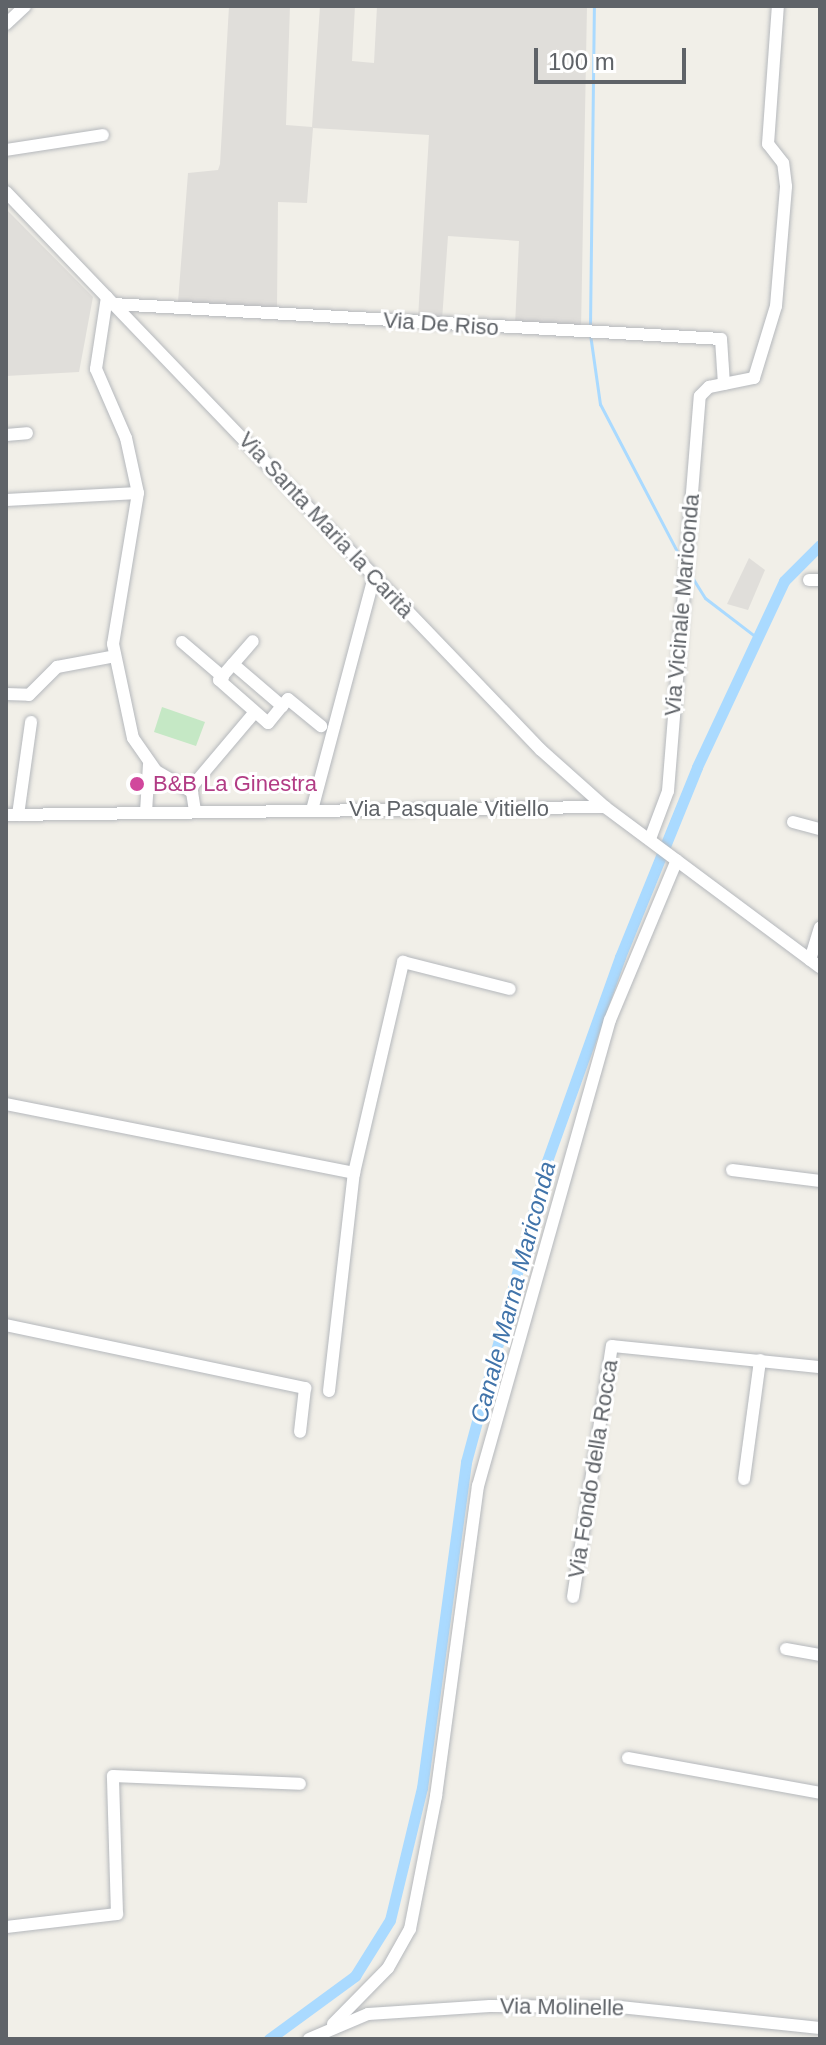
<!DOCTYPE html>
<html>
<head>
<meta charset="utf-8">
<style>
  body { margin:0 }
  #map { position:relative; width:826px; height:2045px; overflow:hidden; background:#f1efe8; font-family:Arial,sans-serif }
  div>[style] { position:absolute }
  .industrial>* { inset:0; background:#e0deda }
  .green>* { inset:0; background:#c5e8c5 }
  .stream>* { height:3px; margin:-1.5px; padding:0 1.5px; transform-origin:1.5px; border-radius:1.5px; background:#aadaff }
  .canal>* { height:11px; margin:-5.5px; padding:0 5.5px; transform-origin:5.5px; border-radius:5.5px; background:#aadaff }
  .roads { filter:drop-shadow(0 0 2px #b5b8bc) drop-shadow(0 0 2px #b5b8bc) }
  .minor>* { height:12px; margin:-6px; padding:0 6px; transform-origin:6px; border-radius:6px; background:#fff }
  .dots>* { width:22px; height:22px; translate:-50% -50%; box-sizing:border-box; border:4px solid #fff; border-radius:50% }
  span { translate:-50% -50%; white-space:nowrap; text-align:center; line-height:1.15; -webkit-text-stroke:6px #fff; paint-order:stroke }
  .street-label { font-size:22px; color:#5f6368 }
  .hotel-label { font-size:22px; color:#b23c85 }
  .left { translate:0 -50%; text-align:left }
  .water-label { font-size:24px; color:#4174aa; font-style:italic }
  .frame { position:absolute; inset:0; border:8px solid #5f6368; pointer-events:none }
  .scale { position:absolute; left:534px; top:48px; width:152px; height:36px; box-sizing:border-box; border:4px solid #5f6368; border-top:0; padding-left:10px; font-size:24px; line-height:28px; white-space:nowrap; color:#5f6368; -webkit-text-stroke:6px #fff; paint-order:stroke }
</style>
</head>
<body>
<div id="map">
  <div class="industrial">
    <i style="clip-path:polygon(229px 6px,290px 6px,286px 125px,312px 127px,320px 6px,355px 6px,352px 61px,374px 63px,377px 6px,587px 6px,581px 330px,515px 326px,519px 241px,448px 236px,442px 320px,418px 318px,429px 135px,313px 128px,307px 203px,278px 202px,277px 308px,178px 302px,188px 173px,218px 170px,220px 164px)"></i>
    <i style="clip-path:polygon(6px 209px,93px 297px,79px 372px,6px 376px)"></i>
    <i style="clip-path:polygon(749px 558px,765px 570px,748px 610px,727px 604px)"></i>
  </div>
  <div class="green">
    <i style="clip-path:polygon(162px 707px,205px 722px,196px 746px,154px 732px)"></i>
  </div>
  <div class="stream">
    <i style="left:590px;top:326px;width:320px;rotate:-89.3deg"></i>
    <i style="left:590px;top:334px;width:71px;rotate:81.9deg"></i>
    <i style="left:600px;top:404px;width:177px;rotate:62.4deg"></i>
    <i style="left:690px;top:574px;width:28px;rotate:58deg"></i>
    <i style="left:705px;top:598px;width:64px;rotate:37.4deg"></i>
  </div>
  <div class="canal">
    <i style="left:269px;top:2039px;width:107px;rotate:-36.2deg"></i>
    <i style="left:355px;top:1976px;width:66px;rotate:-58deg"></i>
    <i style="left:390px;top:1920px;width:136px;rotate:-76.4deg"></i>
    <i style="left:422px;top:1788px;width:329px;rotate:-82.3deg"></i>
    <i style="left:466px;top:1462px;width:312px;rotate:-74.9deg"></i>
    <i style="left:547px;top:1161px;width:217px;rotate:-70.3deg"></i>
    <i style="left:620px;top:957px;width:205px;rotate:-67.9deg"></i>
    <i style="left:697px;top:767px;width:205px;rotate:-64.9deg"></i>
    <i style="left:784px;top:581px;width:51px;rotate:-45deg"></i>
  </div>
  <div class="roads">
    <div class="minor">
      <i style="left:6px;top:24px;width:26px;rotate:-43deg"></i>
      <i style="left:6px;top:150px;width:98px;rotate:-8.8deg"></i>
      <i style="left:6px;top:192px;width:773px;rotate:46.21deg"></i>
      <i style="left:541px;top:750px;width:86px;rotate:41.7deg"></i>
      <i style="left:605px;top:807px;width:268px;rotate:36.7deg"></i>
      <i style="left:107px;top:297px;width:73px;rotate:98.7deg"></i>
      <i style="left:96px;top:369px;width:75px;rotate:66.5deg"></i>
      <i style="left:126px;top:438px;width:56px;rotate:77.7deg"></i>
      <i style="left:138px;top:493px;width:153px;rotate:99.4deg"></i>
      <i style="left:113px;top:644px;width:96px;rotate:78deg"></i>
      <i style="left:133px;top:738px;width:40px;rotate:55.1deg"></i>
      <i style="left:156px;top:771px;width:42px;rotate:30.3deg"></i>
      <i style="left:192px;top:792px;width:18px;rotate:81deg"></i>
      <i style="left:113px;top:304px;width:609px;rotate:3.29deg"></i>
      <i style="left:721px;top:339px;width:45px;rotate:86.2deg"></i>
      <i style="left:6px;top:435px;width:21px;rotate:-5deg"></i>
      <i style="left:6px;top:500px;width:132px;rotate:-3deg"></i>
      <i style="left:809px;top:580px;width:11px"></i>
      <i style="left:182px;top:642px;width:54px;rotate:40.5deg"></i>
      <i style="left:233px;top:664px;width:65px;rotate:40.6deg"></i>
      <i style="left:282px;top:706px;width:22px;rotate:129deg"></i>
      <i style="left:268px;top:723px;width:65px;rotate:-138.7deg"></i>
      <i style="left:219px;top:680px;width:21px;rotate:-49deg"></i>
      <i style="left:233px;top:664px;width:30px;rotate:-49deg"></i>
      <i style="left:6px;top:694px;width:23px;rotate:2deg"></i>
      <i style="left:29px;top:695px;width:40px;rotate:-45deg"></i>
      <i style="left:57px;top:667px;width:59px;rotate:-10.7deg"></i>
      <i style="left:282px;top:706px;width:9px;rotate:-49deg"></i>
      <i style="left:288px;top:699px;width:43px;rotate:39.3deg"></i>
      <i style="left:189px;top:790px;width:102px;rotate:-49.8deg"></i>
      <i style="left:312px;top:810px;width:241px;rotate:-75.1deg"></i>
      <i style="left:146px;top:812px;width:48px;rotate:-86.4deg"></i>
      <i style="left:6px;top:815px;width:599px;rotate:-0.77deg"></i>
      <i style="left:18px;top:815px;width:94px;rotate:-82deg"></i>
      <i style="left:793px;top:822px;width:28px;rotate:15deg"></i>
      <i style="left:650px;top:839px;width:51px;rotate:-69.4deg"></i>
      <i style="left:668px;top:791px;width:396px;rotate:-85.4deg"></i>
      <i style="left:700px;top:396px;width:13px;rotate:-45deg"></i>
      <i style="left:709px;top:387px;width:46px;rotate:-11.3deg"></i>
      <i style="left:754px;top:378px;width:75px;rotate:-73deg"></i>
      <i style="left:776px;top:306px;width:120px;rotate:-85.2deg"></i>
      <i style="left:786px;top:186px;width:23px;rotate:-97deg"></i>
      <i style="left:783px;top:163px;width:24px;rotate:-128deg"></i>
      <i style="left:768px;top:144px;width:138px;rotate:-85.9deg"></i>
      <i style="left:810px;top:960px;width:34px;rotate:-73deg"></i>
      <i style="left:6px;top:1104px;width:355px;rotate:11.2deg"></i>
      <i style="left:732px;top:1170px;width:89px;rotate:7.1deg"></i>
      <i style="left:6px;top:1325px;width:306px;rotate:11.9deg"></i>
      <i style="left:305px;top:1388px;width:44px;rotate:96.5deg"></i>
      <i style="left:329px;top:1391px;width:219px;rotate:-83.5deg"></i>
      <i style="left:354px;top:1173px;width:217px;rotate:-76.9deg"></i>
      <i style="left:403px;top:962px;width:110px;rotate:14.2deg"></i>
      <i style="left:744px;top:1479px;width:120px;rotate:-82.3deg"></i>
      <i style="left:573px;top:1597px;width:254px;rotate:-81.2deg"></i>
      <i style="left:612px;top:1346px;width:209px;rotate:5.8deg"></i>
      <i style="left:786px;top:1649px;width:35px;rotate:10deg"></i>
      <i style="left:628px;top:1758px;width:195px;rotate:10.3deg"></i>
      <i style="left:6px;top:1927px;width:112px;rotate:-6.7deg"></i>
      <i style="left:117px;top:1914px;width:138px;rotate:-91.7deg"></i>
      <i style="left:113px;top:1776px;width:187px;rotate:2.4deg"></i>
      <i style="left:333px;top:2024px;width:78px;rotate:-45.5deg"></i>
      <i style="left:388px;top:1968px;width:45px;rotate:-60.6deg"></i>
      <i style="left:410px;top:1929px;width:136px;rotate:-78.9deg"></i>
      <i style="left:436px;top:1796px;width:313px;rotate:-82.3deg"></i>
      <i style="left:478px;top:1486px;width:484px;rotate:-74.2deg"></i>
      <i style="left:610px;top:1020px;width:173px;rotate:-67.3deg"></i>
      <i style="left:309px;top:2039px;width:64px;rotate:-23deg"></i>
      <i style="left:368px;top:2014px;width:122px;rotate:-3.8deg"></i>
      <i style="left:490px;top:2006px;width:130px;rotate:0.4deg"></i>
      <i style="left:620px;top:2007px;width:201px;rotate:6deg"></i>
    </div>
  </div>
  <div class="dots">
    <i style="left:137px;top:784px;background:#d1479c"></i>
  </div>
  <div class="street-label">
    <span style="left:441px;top:324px;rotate:4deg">Via De Riso</span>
    <span style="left:326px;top:525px;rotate:47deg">Via Santa Maria la Carità</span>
    <span style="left:682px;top:605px;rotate:-85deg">Via Vicinale Mariconda</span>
    <span style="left:449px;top:809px">Via Pasquale Vitiello</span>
    <span style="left:593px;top:1469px;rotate:-81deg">Via Fondo della Rocca</span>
    <span style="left:562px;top:2007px;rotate:1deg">Via Molinelle</span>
  </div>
  <div class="hotel-label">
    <span class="left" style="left:153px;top:784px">B&amp;B La Ginestra</span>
  </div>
  <div class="water-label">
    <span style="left:513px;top:1292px;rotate:-75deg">Canale Marna Mariconda</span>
  </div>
  <div class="frame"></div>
  <div class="scale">100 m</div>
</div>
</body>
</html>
